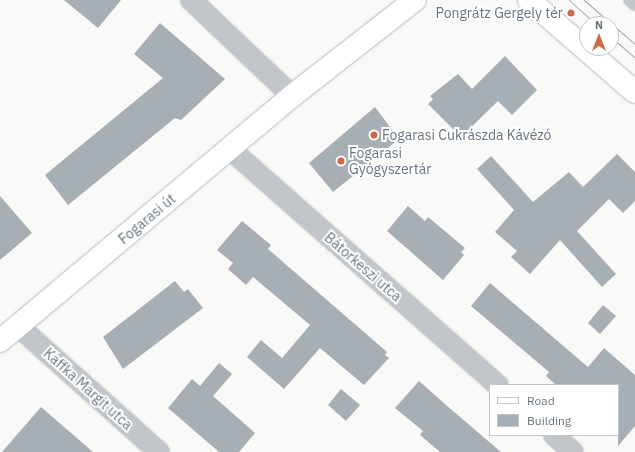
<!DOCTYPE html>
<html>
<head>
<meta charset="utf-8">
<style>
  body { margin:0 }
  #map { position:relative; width:635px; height:452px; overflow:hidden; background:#f9faf8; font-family:"IBM Plex Sans",sans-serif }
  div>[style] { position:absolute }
  .building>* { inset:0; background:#a7aeb4 }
  .roads { filter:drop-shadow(0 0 1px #b5b9bd) drop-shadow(0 0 1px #b5b9bd) }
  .service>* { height:10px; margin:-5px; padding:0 5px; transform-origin:5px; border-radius:5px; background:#c2c5c9 }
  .minor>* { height:20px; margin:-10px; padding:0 10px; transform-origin:10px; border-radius:10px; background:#c2c5c9 }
  .secondary>* { height:22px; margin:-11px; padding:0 11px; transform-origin:11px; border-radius:11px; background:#fff }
  .tram>* { height:1px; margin:-0.5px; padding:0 0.5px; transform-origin:0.5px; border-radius:0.5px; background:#a2a7ad }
  .dots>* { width:11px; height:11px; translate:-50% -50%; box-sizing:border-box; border:2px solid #fff; border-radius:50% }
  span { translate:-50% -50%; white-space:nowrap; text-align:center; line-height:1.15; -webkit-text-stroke:4px #fff; paint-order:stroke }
  .poi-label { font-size:14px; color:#68747f }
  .right { translate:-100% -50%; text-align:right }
  .left { translate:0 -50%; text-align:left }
  .street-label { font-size:14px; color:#68747f }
  .legend { position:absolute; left:489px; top:384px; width:130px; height:52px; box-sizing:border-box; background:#fff; border:1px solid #c3c7cc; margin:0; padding:5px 7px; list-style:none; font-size:12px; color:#68747f }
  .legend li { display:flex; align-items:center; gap:8px; height:20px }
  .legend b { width:20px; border:1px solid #c3c7cc }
  .north { position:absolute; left:579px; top:16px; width:40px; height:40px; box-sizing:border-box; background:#fff; border:1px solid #c3c7cc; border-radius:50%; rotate:0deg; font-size:11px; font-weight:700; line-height:16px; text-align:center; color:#68747f }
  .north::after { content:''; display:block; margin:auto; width:14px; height:18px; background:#ce6944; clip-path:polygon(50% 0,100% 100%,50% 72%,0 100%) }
</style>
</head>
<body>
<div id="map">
  <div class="building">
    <i style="clip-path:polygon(64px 0,121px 0,98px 28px)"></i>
    <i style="clip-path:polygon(160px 23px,225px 79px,181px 120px,175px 118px,68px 205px,45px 175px,163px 78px,134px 54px)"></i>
    <i style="clip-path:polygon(505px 56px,537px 90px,512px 115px,498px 101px,461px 137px,428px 104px,433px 99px,430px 96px,458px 74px,472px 89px)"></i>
    <i style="clip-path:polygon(375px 107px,399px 139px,333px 192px,309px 163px)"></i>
    <i style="clip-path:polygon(617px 154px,635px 172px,635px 201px,623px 213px,609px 199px,577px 231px,616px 274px,602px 287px,560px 240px,530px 274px,511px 257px,517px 251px,495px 232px,514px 210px,477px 169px,491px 156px,533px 202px,569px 172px,583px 187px)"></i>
    <i style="clip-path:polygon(0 196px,32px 233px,0 260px)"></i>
    <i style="clip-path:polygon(408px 206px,425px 221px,428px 217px,465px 248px,461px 252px,464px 255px,443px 280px,387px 231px)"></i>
    <i style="clip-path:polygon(242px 221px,271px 245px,268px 249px,387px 352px,385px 355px,389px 358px,364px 385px,320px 348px,284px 389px,247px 357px,261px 340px,282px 358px,310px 325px,253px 277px,246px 285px,228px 269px,233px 263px,217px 250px)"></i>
    <i style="clip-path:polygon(175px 281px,184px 292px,188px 289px,203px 308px,123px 369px,103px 337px)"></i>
    <i style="clip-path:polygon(490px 283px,588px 367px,604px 348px,635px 375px,635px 426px,618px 446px,618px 385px,556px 385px,546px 376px,549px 372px,471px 306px)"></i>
    <i style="clip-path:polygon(603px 305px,616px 316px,600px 334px,588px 323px)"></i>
    <i style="clip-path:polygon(219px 363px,232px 374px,213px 396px,255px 433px,239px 452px,219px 452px,168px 408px,192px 379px,200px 386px)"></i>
    <i style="clip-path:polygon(419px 381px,446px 405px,501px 452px,440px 452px,420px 435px,423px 431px,395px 408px)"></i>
    <i style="clip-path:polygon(341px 389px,360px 405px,346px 421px,328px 405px)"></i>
    <i style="clip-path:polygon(41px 407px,93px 452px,2px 452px)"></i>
  </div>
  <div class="roads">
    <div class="service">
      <i style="left:629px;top:0;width:8px;rotate:40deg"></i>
    </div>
    <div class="minor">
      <i style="left:191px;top:0;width:139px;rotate:43.5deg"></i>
      <i style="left:230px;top:149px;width:357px;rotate:41.4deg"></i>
      <i style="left:18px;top:326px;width:189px;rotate:41.8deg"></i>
      <i style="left:554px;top:435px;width:25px;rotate:42deg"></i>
    </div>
    <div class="secondary">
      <i style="left:529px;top:0;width:140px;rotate:41deg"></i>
      <i style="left:0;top:341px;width:381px;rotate:-40deg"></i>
      <i style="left:292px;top:96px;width:156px;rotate:-38deg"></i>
    </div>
  </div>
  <div class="tram">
    <i style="left:569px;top:0;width:36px;rotate:42deg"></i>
    <i style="left:584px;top:0;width:67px;rotate:40.8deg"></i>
    <i style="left:611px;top:37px;width:32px;rotate:41deg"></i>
  </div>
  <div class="dots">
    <i style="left:571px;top:13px;background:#ce6944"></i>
    <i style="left:374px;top:135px;background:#ce6944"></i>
    <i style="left:341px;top:161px;background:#ce6944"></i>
  </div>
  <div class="poi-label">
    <span class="right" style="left:563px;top:13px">Pongrátz Gergely tér</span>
    <span class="left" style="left:382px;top:135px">Fogarasi Cukrászda Kávézó</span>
    <span class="left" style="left:349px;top:161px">Fogarasi<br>Gyógyszertár</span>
  </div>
  <div class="street-label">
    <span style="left:147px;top:219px;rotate:-40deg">Fogarasi út</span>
    <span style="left:363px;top:267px;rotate:41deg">Bátorkeszi utca</span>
    <span style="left:88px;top:389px;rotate:42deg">Kaffka Margit utca</span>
  </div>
  <ul class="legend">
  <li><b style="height:5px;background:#fff"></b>Road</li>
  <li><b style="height:11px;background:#a7aeb4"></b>Building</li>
  </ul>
  <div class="north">N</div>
</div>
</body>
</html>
